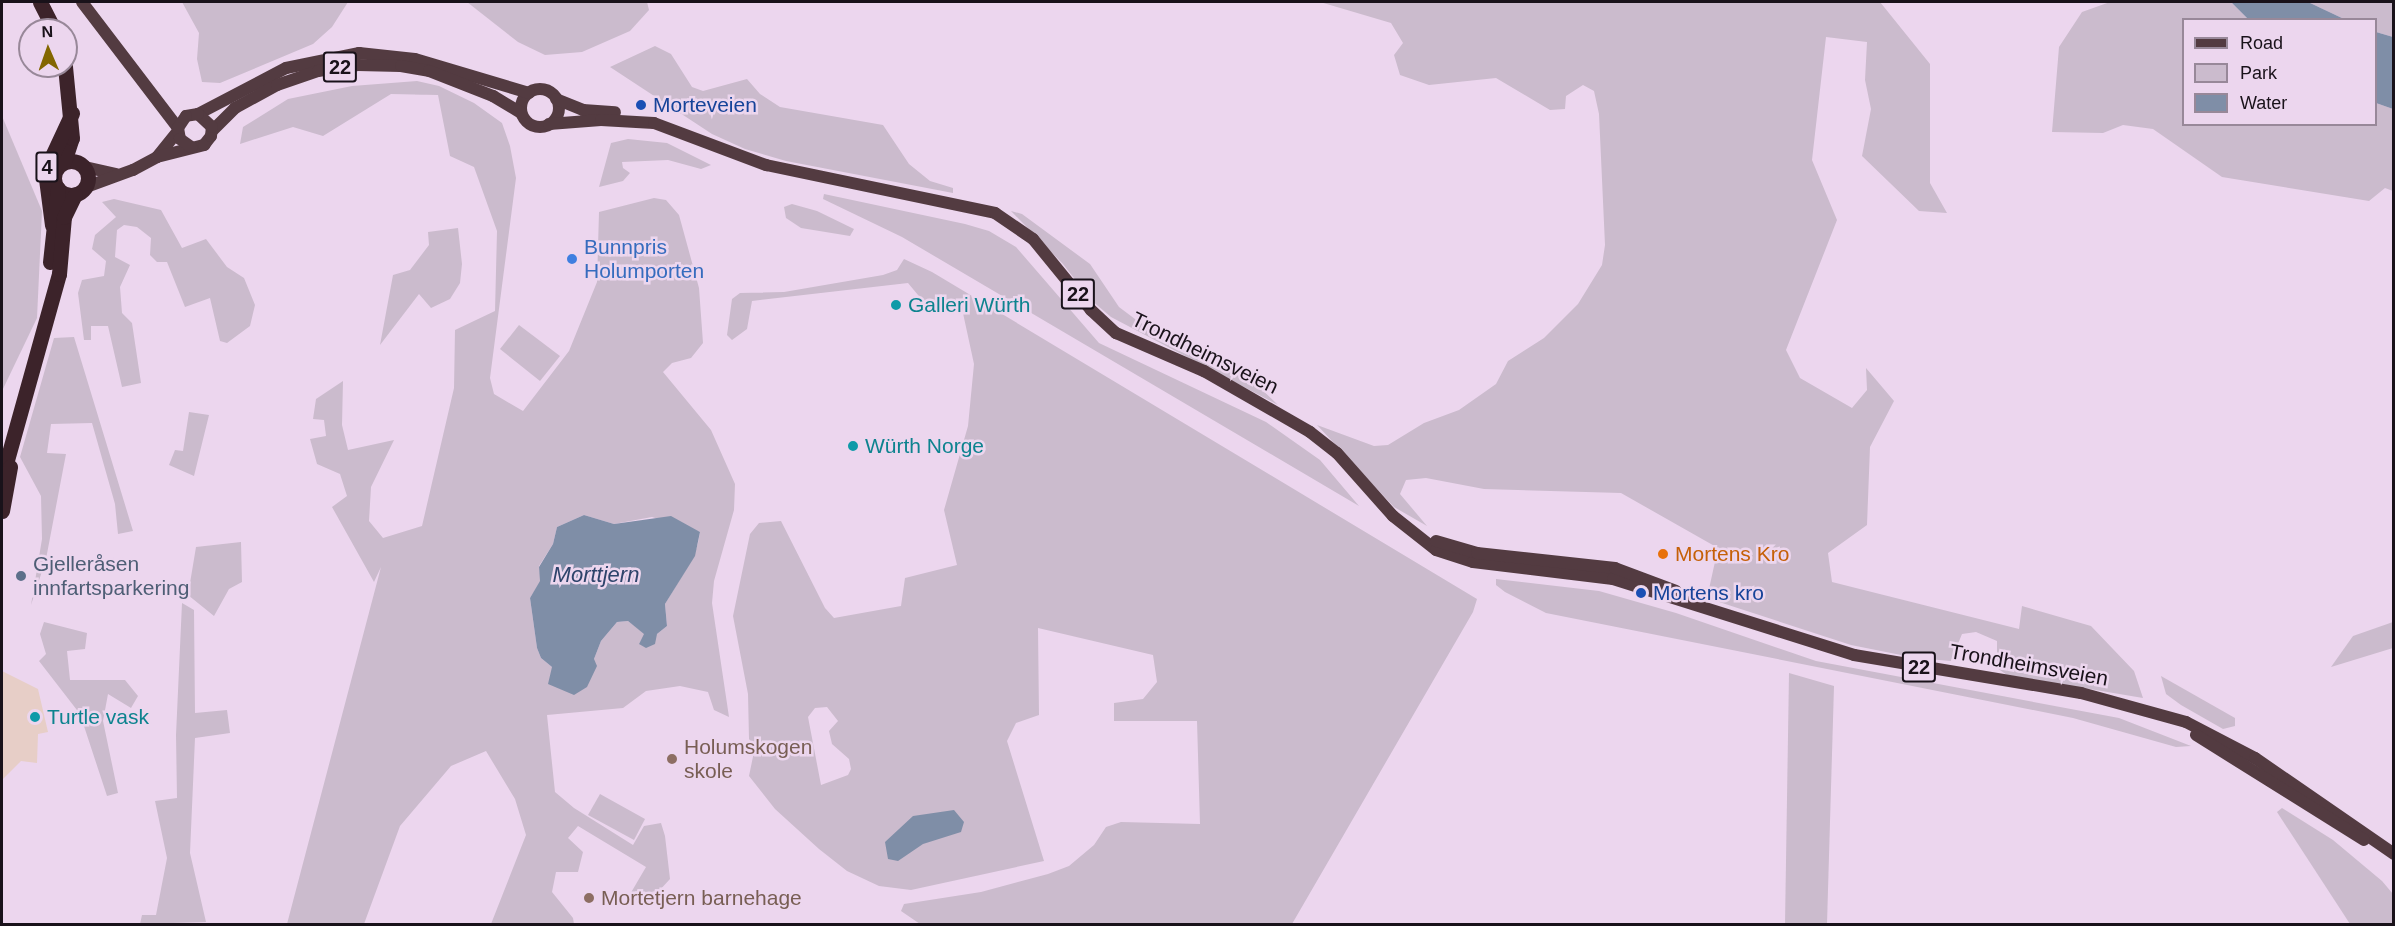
<!DOCTYPE html>
<html>
<head>
<meta charset="utf-8">
<style>
  body { margin:0 }
  #map { position:relative; width:2395px; height:926px; overflow:hidden; background:#ecd6ee; font-family:Arial,sans-serif }
  div>[style] { position:absolute }
  .commercial>* { inset:0; background:#e7cec7 }
  .green>* { inset:0; background:#cbbbcd }
  .water>* { inset:0; background:#7f8ea7 }
  .major>* { height:12px; margin:-6px; padding:0 6px; transform-origin:6px; border-radius:6px; background:#533b41 }
  .major>.ring { margin:-6px; padding:0; box-sizing:content-box; background:none; border:12px solid #533b41; border-radius:50% }
  .highway>* { height:15px; margin:-7.5px; padding:0 7.5px; transform-origin:7.5px; border-radius:7.5px; background:#3c232a }
  .highway>.ring { margin:-7.5px; padding:0; box-sizing:content-box; background:none; border:15px solid #3c232a; border-radius:50% }
  .dots>* { width:16px; height:16px; translate:-50% -50%; box-sizing:border-box; border:3px solid #ecd6ee; border-radius:50% }
  span { translate:-50% -50%; white-space:nowrap; text-align:center; line-height:1.15; -webkit-text-stroke:5px #ecd6ee; paint-order:stroke }
  .shield-label span { padding:2px 4px; background:#ecd6ee; border:2px solid; border-radius:4px; -webkit-text-stroke-width:0 }
  .shield-label { font-size:20px; color:#19121a; font-weight:700 }
  .transit-label { font-size:21px; color:#164399 }
  .left { translate:0 -50%; text-align:left }
  .shop-label { font-size:21px; color:#366cbe }
  .culture-label { font-size:21px; color:#0d838f }
  .street-label { font-size:21px; color:#19121a }
  .food-label { font-size:21px; color:#c56008 }
  .service-label { font-size:21px; color:#4e5e75 }
  .education-label { font-size:21px; color:#785e54 }
  .water-label { font-size:22px; color:#2e446b; font-style:italic }
  .frame { position:absolute; inset:0; border:3px solid #19121a; pointer-events:none }
  .legend { position:absolute; left:2182px; top:18px; width:195px; height:108px; box-sizing:border-box; background:#ecd6ee; border:2px solid #988899; margin:0; padding:8px 10px; list-style:none; font-size:18px; color:#19121a }
  .legend li { display:flex; align-items:center; gap:12px; height:30px }
  .legend b { width:30px; border:2px solid #988899 }
  .north { position:absolute; left:18px; top:18px; width:60px; height:60px; box-sizing:border-box; background:#ecd6ee; border:2px solid #988899; border-radius:50%; rotate:358deg; font-size:16px; font-weight:700; line-height:24px; text-align:center; color:#19121a }
  .north::after { content:''; display:block; margin:auto; width:21px; height:27px; background:#836600; clip-path:polygon(50% 0,100% 100%,50% 72%,0 100%) }
</style>
</head>
<body>
<div id="map">
  <div class="commercial">
    <i style="clip-path:polygon(2px 671px,38px 689px,48px 732px,38px 734px,37px 763px,21px 761px,2px 780px)"></i>
  </div>
  <div class="green">
    <i style="clip-path:polygon(182px 2px,348px 2px,332px 27px,313px 44px,220px 83px,202px 82px,197px 59px,199px 33px)"></i>
    <i style="clip-path:polygon(467px 2px,647px 2px,649px 10px,630px 31px,582px 52px,545px 55px,518px 42px)"></i>
    <i style="clip-path:polygon(1320px 2px,1880px 2px,1930px 64px,1930px 183px,1947px 213px,1919px 211px,1862px 156px,1871px 109px,1865px 80px,1867px 42px,1826px 37px,1812px 160px,1837px 220px,1786px 350px,1800px 378px,1852px 408px,1867px 390px,1866px 368px,1894px 401px,1870px 447px,1867px 525px,1828px 553px,1832px 582px,2019px 629px,2022px 606px,2091px 626px,2134px 671px,2143px 698px,2007px 675px,1997px 668px,1997px 641px,1976px 632px,1962px 634px,1951px 661px,1916px 658px,1851px 645px,1716px 601px,1710px 598px,1709px 589px,1718px 548px,1621px 493px,1484px 489px,1426px 478px,1406px 480px,1400px 494px,1427px 526px,1394px 507px,1317px 425px,1374px 446px,1388px 445px,1424px 423px,1459px 410px,1496px 384px,1508px 361px,1544px 338px,1578px 304px,1602px 265px,1605px 245px,1599px 114px,1594px 91px,1583px 85px,1566px 96px,1565px 109px,1550px 110px,1496px 78px,1429px 85px,1400px 75px,1394px 55px,1403px 43px,1391px 23px)"></i>
    <i style="clip-path:polygon(2110px 2px,2231px 2px,2248px 19px,2184px 20px,2184px 124px,2376px 124px,2376px 103px,2393px 109px,2393px 191px,2385px 188px,2369px 201px,2222px 177px,2153px 129px,2123px 125px,2103px 133px,2052px 132px,2059px 47px,2082px 12px)"></i>
    <i style="clip-path:polygon(2308px 2px,2393px 2px,2393px 37px,2376px 32px,2376px 20px,2344px 19px)"></i>
    <i style="clip-path:polygon(655px 46px,671px 54px,692px 87px,703px 91px,747px 79px,760px 94px,780px 107px,883px 125px,909px 164px,930px 181px,953px 188px,953px 193px,786px 161px,745px 149px,712px 134px,610px 67px)"></i>
    <i style="clip-path:polygon(evenodd,417px 81px,439px 86px,474px 103px,502px 123px,510px 146px,516px 178px,490px 378px,494px 394px,523px 411px,569px 351px,597px 282px,599px 212px,654px 198px,666px 200px,679px 215px,699px 288px,703px 343px,691px 358px,672px 363px,663px 372px,711px 430px,735px 484px,734px 510px,714px 581px,712px 603px,729px 717px,714px 710px,708px 692px,680px 686px,646px 691px,623px 708px,547px 715px,555px 792px,574px 808px,633px 845px,644px 826px,661px 823px,665px 836px,670px 879px,646px 905px,629px 896px,646px 867px,578px 826px,568px 838px,583px 852px,578px 872px,556px 872px,552px 892px,573px 918px,574px 924px,491px 924px,526px 835px,515px 799px,486px 751px,451px 766px,400px 826px,364px 924px,287px 924px,381px 567px,374px 582px,332px 507px,347px 496px,340px 474px,317px 464px,310px 439px,326px 436px,324px 420px,313px 419px,316px 399px,343px 381px,342px 425px,348px 450px,394px 440px,371px 487px,369px 521px,383px 538px,422px 526px,454px 388px,455px 330px,495px 311px,497px 231px,474px 167px,450px 156px,438px 95px,391px 94px,323px 136px,293px 127px,240px 144px,243px 127px,288px 99px,352px 86px,417px 81px,584px 515px,614px 524px,652px 517px,700px 532px,698px 543px,694px 556px,665px 604px,667px 626px,657px 634px,639px 644px,645px 634px,628px 621px,617px 622px,601px 641px,594px 659px,552px 667px,541px 658px,537px 648px,530px 598px,541px 581px,539px 566px,553px 544px,557px 527px,584px 515px)"></i>
    <i style="clip-path:polygon(2px 116px,42px 211px,37px 318px,2px 391px)"></i>
    <i style="clip-path:polygon(628px 139px,667px 143px,711px 165px,701px 169px,668px 160px,622px 162px,623px 168px,630px 173px,623px 181px,599px 187px,611px 143px)"></i>
    <i style="clip-path:polygon(824px 194px,965px 224px,989px 231px,1016px 247px,1099px 343px,1266px 422px,1320px 460px,1359px 506px,902px 237px,823px 199px)"></i>
    <i style="clip-path:polygon(114px 199px,161px 210px,182px 248px,206px 239px,227px 267px,244px 278px,255px 305px,250px 326px,227px 343px,220px 341px,210px 298px,185px 307px,167px 262px,157px 262px,150px 255px,151px 238px,137px 227px,124px 225px,117px 230px,115px 257px,130px 265px,120px 287px,122px 313px,132px 323px,141px 383px,122px 387px,108px 326px,91px 326px,91px 340px,84px 340px,78px 293px,82px 280px,104px 276px,106px 261px,92px 249px,95px 235px,116px 217px,102px 202px)"></i>
    <i style="clip-path:polygon(792px 204px,817px 211px,854px 229px,850px 236px,801px 228px,786px 218px,784px 207px)"></i>
    <i style="clip-path:polygon(1011px 211px,1022px 214px,1090px 264px,1119px 307px,1139px 322px,1253px 381px,1278px 405px,1111px 317px,1091px 300px,1063px 264px)"></i>
    <i style="clip-path:polygon(458px 228px,462px 264px,460px 283px,450px 299px,431px 308px,419px 294px,380px 345px,393px 275px,410px 270px,429px 245px,428px 232px)"></i>
    <i style="clip-path:polygon(evenodd,904px 259px,932px 272px,1477px 599px,1473px 612px,1292px 924px,920px 924px,901px 911px,904px 904px,981px 892px,1048px 874px,1069px 866px,1094px 845px,1106px 827px,1121px 822px,1200px 824px,1197px 721px,1114px 721px,1114px 703px,1143px 699px,1157px 682px,1153px 655px,1038px 628px,1039px 715px,1016px 723px,1007px 741px,1044px 861px,911px 890px,879px 886px,847px 871px,819px 849px,775px 809px,749px 776px,755px 747px,749px 739px,748px 694px,733px 616px,750px 534px,759px 523px,781px 521px,825px 608px,834px 618px,901px 606px,905px 578px,957px 565px,944px 510px,968px 426px,974px 364px,961px 304px,942px 299px,923px 301px,908px 283px,752px 301px,747px 329px,732px 340px,727px 335px,732px 299px,740px 293px,784px 292px,883px 275px,897px 270px,904px 259px,827px 707px,838px 721px,829px 731px,832px 744px,849px 759px,851px 769px,848px 775px,821px 785px,808px 717px,815px 708px,827px 707px)"></i>
    <i style="clip-path:polygon(519px 325px,560px 356px,540px 381px,500px 349px)"></i>
    <i style="clip-path:polygon(74px 337px,133px 531px,118px 534px,115px 504px,92px 423px,51px 424px,47px 453px,66px 454px,46px 559px,31px 605px,42px 539px,41px 496px,20px 457px,54px 338px)"></i>
    <i style="clip-path:polygon(189px 412px,209px 415px,194px 476px,169px 465px,175px 450px,183px 451px)"></i>
    <i style="clip-path:polygon(241px 542px,242px 582px,229px 589px,214px 616px,188px 595px,196px 547px)"></i>
    <i style="clip-path:polygon(1496px 579px,1599px 591px,1676px 613px,1816px 661px,2119px 718px,2191px 746px,2176px 747px,2073px 718px,1546px 613px,1505px 592px,1496px 585px)"></i>
    <i style="clip-path:polygon(182px 603px,194px 610px,195px 713px,227px 710px,230px 733px,195px 738px,190px 853px,206px 922px,140px 924px,142px 915px,156px 915px,167px 858px,155px 801px,177px 798px,176px 735px)"></i>
    <i style="clip-path:polygon(44px 622px,87px 633px,85px 649px,67px 651px,70px 680px,125px 680px,138px 696px,131px 708px,108px 694px,103px 721px,118px 793px,107px 796px,80px 714px,39px 661px,46px 654px,40px 634px)"></i>
    <i style="clip-path:polygon(2393px 622px,2393px 648px,2331px 667px,2353px 636px)"></i>
    <i style="clip-path:polygon(1789px 673px,1834px 686px,1827px 924px,1785px 924px)"></i>
    <i style="clip-path:polygon(2161px 676px,2235px 718px,2235px 726px,2223px 729px,2181px 705px,2166px 694px)"></i>
    <i style="clip-path:polygon(600px 794px,645px 819px,634px 840px,588px 815px)"></i>
    <i style="clip-path:polygon(2282px 808px,2333px 840px,2382px 881px,2393px 894px,2393px 924px,2350px 924px,2277px 812px)"></i>
  </div>
  <div class="water">
    <i style="clip-path:polygon(2231px 2px,2308px 2px,2344px 19px,2248px 19px)"></i>
    <i style="clip-path:polygon(2376px 32px,2393px 37px,2393px 109px,2376px 103px)"></i>
    <i style="clip-path:polygon(584px 515px,614px 524px,671px 516px,700px 532px,695px 556px,665px 604px,667px 626px,657px 634px,655px 644px,646px 648px,639px 644px,644px 634px,628px 621px,617px 622px,601px 641px,594px 659px,597px 666px,587px 687px,574px 695px,548px 684px,552px 667px,541px 658px,537px 648px,530px 598px,540px 581px,539px 567px,553px 544px,557px 527px)"></i>
    <i style="clip-path:polygon(954px 810px,964px 822px,961px 832px,923px 844px,898px 861px,888px 859px,885px 842px,913px 816px)"></i>
  </div>
  <div class="major">
    <i style="left:82px;top:2px;width:158px;rotate:52.7deg"></i>
    <i class="ring" style="left:521px;top:89px;width:26px;height:26px"></i>
    <i style="left:556px;top:99px;width:29px;rotate:22deg"></i>
    <i style="left:583px;top:110px;width:32px;rotate:4deg"></i>
    <i style="left:198px;top:114px;width:99px;rotate:-27.6deg"></i>
    <i style="left:286px;top:68px;width:75px;rotate:-11.6deg"></i>
    <i style="left:359px;top:53px;width:56px;rotate:6.1deg"></i>
    <i style="left:415px;top:59px;width:119px;rotate:16.6deg"></i>
    <i style="left:549px;top:124px;width:52px;rotate:-4.4deg"></i>
    <i style="left:601px;top:120px;width:53px;rotate:3.2deg"></i>
    <i style="left:654px;top:123px;width:120px;rotate:20.6deg"></i>
    <i style="left:766px;top:165px;width:234px;rotate:11.8deg"></i>
    <i style="left:995px;top:213px;width:46px;rotate:34.4deg"></i>
    <i style="left:1033px;top:239px;width:92px;rotate:50.8deg"></i>
    <i style="left:1091px;top:310px;width:34px;rotate:43deg"></i>
    <i style="left:1116px;top:333px;width:96px;rotate:23.4deg"></i>
    <i style="left:1204px;top:371px;width:122px;rotate:29.9deg"></i>
    <i style="left:1310px;top:432px;width:34px;rotate:38deg"></i>
    <i style="left:1337px;top:453px;width:84px;rotate:48.4deg"></i>
    <i style="left:1393px;top:516px;width:55px;rotate:38.3deg"></i>
    <i style="left:1436px;top:550px;width:39px;rotate:18deg"></i>
    <i style="left:1473px;top:562px;width:141px;rotate:6.9deg"></i>
    <i style="left:1613px;top:579px;width:253px;rotate:17.5deg"></i>
    <i style="left:1854px;top:655px;width:230px;rotate:9.5deg"></i>
    <i style="left:2081px;top:693px;width:109px;rotate:15.4deg"></i>
    <i style="left:2186px;top:722px;width:78px;rotate:27.6deg"></i>
    <i style="left:2255px;top:758px;width:169px;rotate:34.6deg"></i>
    <i style="left:212px;top:131px;width:33px;rotate:-45deg"></i>
    <i style="left:235px;top:108px;width:48px;rotate:-28.7deg"></i>
    <i style="left:277px;top:85px;width:43px;rotate:-18.9deg"></i>
    <i style="left:318px;top:71px;width:40px;rotate:-8.5deg"></i>
    <i style="left:358px;top:65px;width:43px;rotate:1.3deg"></i>
    <i style="left:401px;top:66px;width:28px;rotate:10deg"></i>
    <i style="left:429px;top:71px;width:69px;rotate:21.3deg"></i>
    <i style="left:493px;top:96px;width:33px;rotate:31deg"></i>
    <i style="left:157px;top:157px;width:33px;rotate:-51deg"></i>
    <i style="left:85px;top:167px;width:32px;rotate:13deg"></i>
    <i style="left:86px;top:187px;width:50px;rotate:-19.9deg"></i>
    <i style="left:133px;top:170px;width:27px;rotate:-28deg"></i>
    <i style="left:157px;top:157px;width:49px;rotate:-14.3deg"></i>
    <i style="left:204px;top:145px;width:11px;rotate:-52deg"></i>
    <i style="left:211px;top:136px;width:9px;rotate:-84deg"></i>
    <i style="left:212px;top:127px;width:19px;rotate:-137deg"></i>
    <i style="left:198px;top:114px;width:12px;rotate:171deg"></i>
    <i style="left:186px;top:116px;width:14px;rotate:124deg"></i>
    <i style="left:178px;top:128px;width:11px;rotate:80deg"></i>
    <i style="left:180px;top:139px;width:14px;rotate:36deg"></i>
    <i style="left:1436px;top:541px;width:43px;rotate:16.3deg"></i>
    <i style="left:1477px;top:553px;width:139px;rotate:6.2deg"></i>
    <i style="left:1615px;top:568px;width:65px;rotate:20.7deg"></i>
    <i style="left:2196px;top:735px;width:198px;rotate:32deg"></i>
  </div>
  <div class="highway">
    <i style="left:40px;top:2px;width:31px;rotate:63deg"></i>
    <i class="ring" style="left:54px;top:161px;width:19px;height:19px"></i>
    <i style="left:64px;top:162px;width:25px;rotate:-72deg"></i>
    <i style="left:72px;top:138px;width:72px;rotate:-95.6deg"></i>
    <i style="left:52px;top:225px;width:54px;rotate:-97.4deg"></i>
    <i style="left:45px;top:171px;width:64px;rotate:-65deg"></i>
    <i style="left:50px;top:262px;width:74px;rotate:-83.8deg"></i>
    <i style="left:2px;top:478px;width:212px;rotate:-74.4deg"></i>
    <i style="left:59px;top:274px;width:57px;rotate:-85deg"></i>
    <i style="left:64px;top:217px;width:25px;rotate:-64deg"></i>
    <i style="left:2px;top:511px;width:45px;rotate:-79.7deg"></i>
  </div>
  <div class="dots">
    <i style="left:641px;top:105px;background:#1a4fb4"></i>
    <i style="left:572px;top:259px;background:#3f7fe0"></i>
    <i style="left:896px;top:305px;background:#0f9aa8"></i>
    <i style="left:853px;top:446px;background:#0f9aa8"></i>
    <i style="left:1663px;top:554px;background:#e8710a"></i>
    <i style="left:21px;top:576px;background:#5c6f8a"></i>
    <i style="left:1641px;top:593px;background:#1a4fb4"></i>
    <i style="left:35px;top:717px;background:#0f9aa8"></i>
    <i style="left:672px;top:759px;background:#8d6e63"></i>
    <i style="left:589px;top:898px;background:#8d6e63"></i>
  </div>
  <div class="shield-label">
    <span style="left:340px;top:67px">22</span>
    <span style="left:47px;top:167px">4</span>
    <span style="left:1078px;top:294px">22</span>
    <span style="left:1919px;top:667px">22</span>
  </div>
  <div class="transit-label">
    <span class="left" style="left:653px;top:105px">Morteveien</span>
    <span class="left" style="left:1653px;top:593px">Mortens kro</span>
  </div>
  <div class="shop-label">
    <span class="left" style="left:584px;top:259px">Bunnpris<br>Holumporten</span>
  </div>
  <div class="culture-label">
    <span class="left" style="left:908px;top:305px">Galleri Würth</span>
    <span class="left" style="left:865px;top:446px">Würth Norge</span>
    <span class="left" style="left:47px;top:717px">Turtle vask</span>
  </div>
  <div class="street-label">
    <span style="left:1205px;top:353px;rotate:26deg">Trondheimsveien</span>
    <span style="left:2029px;top:665px;rotate:10deg">Trondheimsveien</span>
  </div>
  <div class="food-label">
    <span class="left" style="left:1675px;top:554px">Mortens Kro</span>
  </div>
  <div class="service-label">
    <span class="left" style="left:33px;top:576px">Gjelleråsen<br>innfartsparkering</span>
  </div>
  <div class="education-label">
    <span class="left" style="left:684px;top:759px">Holumskogen<br>skole</span>
    <span class="left" style="left:601px;top:898px">Mortetjern barnehage</span>
  </div>
  <div class="water-label">
    <span style="left:596px;top:575px">Morttjern</span>
  </div>
  <div class="frame"></div>
  <ul class="legend">
  <li><b style="height:8px;background:#533b41"></b>Road</li>
  <li><b style="height:16px;background:#cbbbcd"></b>Park</li>
  <li><b style="height:16px;background:#7f8ea7"></b>Water</li>
  </ul>
  <div class="north">N</div>
</div>
</body>
</html>
